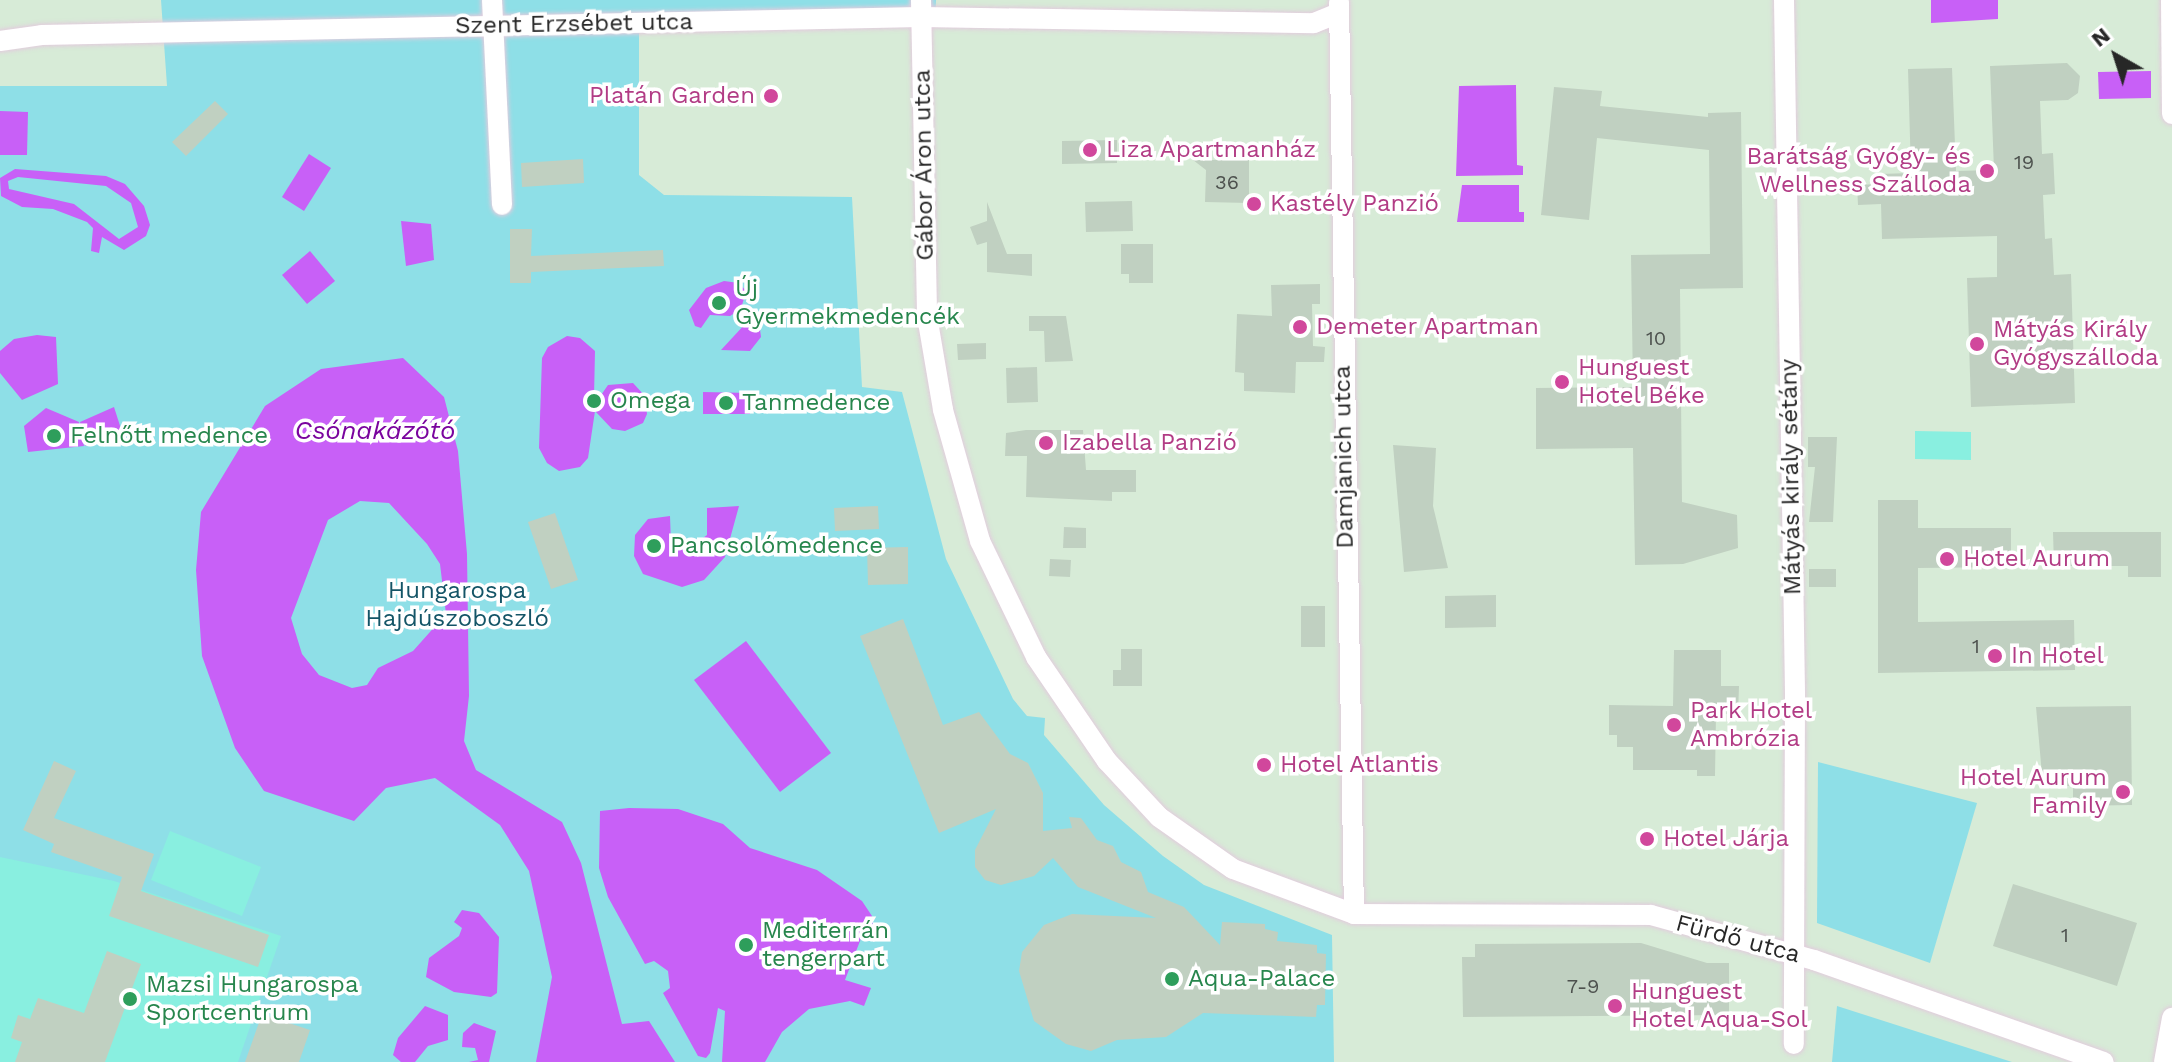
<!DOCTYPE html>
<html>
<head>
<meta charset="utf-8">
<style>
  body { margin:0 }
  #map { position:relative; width:2172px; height:1062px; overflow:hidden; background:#d7ebd7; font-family:"Work Sans",sans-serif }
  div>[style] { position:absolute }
  .green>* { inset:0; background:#8edfe7 }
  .pitch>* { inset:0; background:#89efe0 }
  .water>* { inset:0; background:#c860f7 }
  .building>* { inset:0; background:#c0d0c1 }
  .roads { filter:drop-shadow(0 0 2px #e2ccdd) drop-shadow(0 0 2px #e2ccdd) }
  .street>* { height:20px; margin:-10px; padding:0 10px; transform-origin:10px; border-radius:10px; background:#fff }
  .dots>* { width:22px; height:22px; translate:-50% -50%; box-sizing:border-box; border:4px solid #fff; border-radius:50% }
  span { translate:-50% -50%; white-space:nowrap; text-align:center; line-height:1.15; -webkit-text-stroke:7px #fff; paint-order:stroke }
  .number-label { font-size:20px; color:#4d514e }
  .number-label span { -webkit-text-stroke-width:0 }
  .street-label { font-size:24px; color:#272727 }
  .hotel-label { font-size:24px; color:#b23c85 }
  .right { translate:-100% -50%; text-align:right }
  .left { translate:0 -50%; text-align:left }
  .leisure-label { font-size:24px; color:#27864d }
  .park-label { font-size:24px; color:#145567 }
  .water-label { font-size:26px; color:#7a049e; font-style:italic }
  .north { position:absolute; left:2076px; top:16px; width:80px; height:80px; -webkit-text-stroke:6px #fff; paint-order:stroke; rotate:321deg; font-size:22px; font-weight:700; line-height:32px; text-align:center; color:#272727 }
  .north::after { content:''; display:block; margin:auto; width:28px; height:36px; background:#272727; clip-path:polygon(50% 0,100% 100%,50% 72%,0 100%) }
</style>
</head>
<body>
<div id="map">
  <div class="green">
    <i style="clip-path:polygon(161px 0,936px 0,935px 21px,639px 22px,639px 175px,664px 195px,852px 197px,862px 387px,902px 392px,946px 559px,1013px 699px,1027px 716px,1045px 718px,1044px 735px,1104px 805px,1163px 856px,1204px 885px,1332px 935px,1334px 1062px,0 1062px,0 86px,167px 86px)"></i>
    <i style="clip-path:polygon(1818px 762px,1977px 803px,1930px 963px,1817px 923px)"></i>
    <i style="clip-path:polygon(1837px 1006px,2012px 1062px,1832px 1062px)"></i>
  </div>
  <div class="pitch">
    <i style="clip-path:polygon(1915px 431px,1971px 432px,1971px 460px,1915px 459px)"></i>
    <i style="clip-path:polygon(170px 831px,261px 867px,242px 916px,151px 880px)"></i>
    <i style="clip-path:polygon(0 857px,114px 881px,281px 936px,238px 1062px,0 1062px)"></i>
  </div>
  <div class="water">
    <i style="clip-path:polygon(1931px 0,1998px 0,1998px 19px,1931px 23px)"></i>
    <i style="clip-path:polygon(2151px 71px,2151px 98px,2099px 99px,2098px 72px)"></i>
    <i style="clip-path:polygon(1516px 85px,1517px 165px,1523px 166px,1523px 175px,1456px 176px,1459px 86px)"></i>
    <i style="clip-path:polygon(0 111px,28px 112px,27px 155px,0 155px)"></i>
    <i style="clip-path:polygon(309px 154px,331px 168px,304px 211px,282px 197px)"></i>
    <i style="clip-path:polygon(evenodd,15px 169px,106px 176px,125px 184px,144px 206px,150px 225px,146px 236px,124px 250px,102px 237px,99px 253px,91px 251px,93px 228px,87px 222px,53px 209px,22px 207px,1px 196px,0 178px,15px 169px,18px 177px,106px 186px,131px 203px,138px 227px,119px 239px,74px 204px,9px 189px,8px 181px,18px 177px)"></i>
    <i style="clip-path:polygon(1462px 185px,1519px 185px,1519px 212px,1524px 212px,1524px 222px,1457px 222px)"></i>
    <i style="clip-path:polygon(401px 221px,431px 224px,434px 260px,406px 266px)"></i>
    <i style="clip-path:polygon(310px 251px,335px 281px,307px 304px,282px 275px)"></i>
    <i style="clip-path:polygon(724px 281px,739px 283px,746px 291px,741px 309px,730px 316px,710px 315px,701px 328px,695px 326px,689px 310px,706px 288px)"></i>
    <i style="clip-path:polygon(759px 322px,761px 337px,750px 351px,721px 350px,746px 323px)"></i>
    <i style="clip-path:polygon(37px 335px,56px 337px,58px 384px,22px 400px,0 373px,0 351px,14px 339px)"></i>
    <i style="clip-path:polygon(567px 336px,580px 338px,595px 351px,594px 397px,599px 398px,608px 385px,633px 383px,645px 396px,647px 414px,643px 423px,625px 431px,612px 429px,595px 411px,588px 458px,580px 467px,559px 471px,547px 463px,539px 448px,542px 358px,548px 347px)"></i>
    <i style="clip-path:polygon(evenodd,403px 358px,444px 397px,458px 451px,467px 554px,469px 696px,464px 741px,476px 770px,562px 822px,581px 863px,622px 1024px,649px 1021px,675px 1062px,536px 1062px,552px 977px,529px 871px,500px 825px,435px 778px,386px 788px,354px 821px,264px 791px,235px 748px,202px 656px,196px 570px,201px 512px,265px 406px,321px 369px,403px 358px,360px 501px,389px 503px,427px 544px,440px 564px,446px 614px,413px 651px,378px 668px,367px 685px,352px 688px,319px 675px,302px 654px,291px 618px,328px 520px,360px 501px)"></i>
    <i style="clip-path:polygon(703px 392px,750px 393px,750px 414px,703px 414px)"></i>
    <i style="clip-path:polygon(114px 407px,122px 432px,108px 442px,85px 446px,80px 422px)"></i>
    <i style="clip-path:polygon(46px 408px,79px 422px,84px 446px,28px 452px,24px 426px)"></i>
    <i style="clip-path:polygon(739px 506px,725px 557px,704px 580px,682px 587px,643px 574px,634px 556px,635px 535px,648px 519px,670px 516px,671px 544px,686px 551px,707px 535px,707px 508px)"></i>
    <i style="clip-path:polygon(746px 641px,831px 753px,780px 792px,694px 680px)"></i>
    <i style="clip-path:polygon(629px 808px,678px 809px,723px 824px,750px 848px,817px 870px,862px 901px,872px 916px,873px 929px,865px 928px,845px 980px,871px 988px,864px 1006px,850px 1001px,809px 1009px,782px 1032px,765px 1062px,722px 1062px,725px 1011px,718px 1008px,710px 1053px,706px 1058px,698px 1056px,663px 993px,670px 988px,668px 971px,654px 961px,645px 964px,608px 897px,599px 868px,600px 811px)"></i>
    <i style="clip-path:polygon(462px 910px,479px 913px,499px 937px,497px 993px,491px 997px,454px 992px,426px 977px,429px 958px,459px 936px,462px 928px,454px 922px)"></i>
    <i style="clip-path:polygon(425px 1006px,448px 1015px,448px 1040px,428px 1046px,415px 1062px,401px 1062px,393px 1055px,398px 1038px)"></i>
    <i style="clip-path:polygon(474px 1023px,496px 1031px,489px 1062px,469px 1062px,478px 1060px,475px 1048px,462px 1047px,463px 1033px)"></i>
  </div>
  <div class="building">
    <i style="clip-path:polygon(2067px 63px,2080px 76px,2078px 93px,2068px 100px,2040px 101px,2042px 154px,2053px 153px,2055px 194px,2043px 195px,2045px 239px,2052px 238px,2054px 275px,2071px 274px,2075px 403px,1971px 407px,1967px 278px,1997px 277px,1997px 236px,1882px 239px,1881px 204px,1858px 205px,1857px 185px,1880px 184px,1880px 174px,1911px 173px,1908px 69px,1952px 68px,1956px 171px,1994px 170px,1990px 66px)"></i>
    <i style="clip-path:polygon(1554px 87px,1602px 91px,1600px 106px,1708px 117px,1708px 113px,1741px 112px,1743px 288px,1680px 289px,1682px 502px,1737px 515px,1738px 548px,1683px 564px,1635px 565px,1633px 448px,1536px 449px,1536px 388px,1633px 387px,1631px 255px,1710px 254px,1709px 150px,1597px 138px,1589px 220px,1541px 215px)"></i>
    <i style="clip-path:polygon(215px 101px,228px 114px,186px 156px,172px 142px)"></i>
    <i style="clip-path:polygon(1117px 140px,1117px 163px,1062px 164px,1062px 141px)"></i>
    <i style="clip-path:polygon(583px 159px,584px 183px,522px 187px,521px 163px)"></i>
    <i style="clip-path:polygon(1193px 160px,1249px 160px,1249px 203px,1205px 202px,1206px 170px)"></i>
    <i style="clip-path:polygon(1132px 201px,1133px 231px,1086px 232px,1085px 202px)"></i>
    <i style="clip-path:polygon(987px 202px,1007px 254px,1032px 254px,1032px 276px,987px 272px,987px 242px,977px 245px,970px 227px,987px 221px)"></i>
    <i style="clip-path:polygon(510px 229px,532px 229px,531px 256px,663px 250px,664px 266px,531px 272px,531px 283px,510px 283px)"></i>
    <i style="clip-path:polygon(1121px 244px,1153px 244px,1153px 283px,1129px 283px,1129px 274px,1121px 274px)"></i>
    <i style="clip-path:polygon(1320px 284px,1320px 304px,1312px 304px,1313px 346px,1325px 347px,1324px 362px,1296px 362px,1295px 393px,1244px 391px,1244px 373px,1235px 372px,1237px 314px,1272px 316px,1271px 285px)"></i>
    <i style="clip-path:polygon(1029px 316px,1066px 316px,1073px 361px,1045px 362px,1044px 331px,1029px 331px)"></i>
    <i style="clip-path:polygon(986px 343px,986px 359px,958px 360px,957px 344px)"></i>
    <i style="clip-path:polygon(1037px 367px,1038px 402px,1007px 403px,1006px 368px)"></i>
    <i style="clip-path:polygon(1026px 430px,1083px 430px,1086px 470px,1136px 470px,1136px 492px,1112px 492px,1112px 501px,1026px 497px,1027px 456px,1005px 456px,1006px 433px)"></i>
    <i style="clip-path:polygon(1808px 437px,1837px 437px,1833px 522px,1809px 522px,1815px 467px,1808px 467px)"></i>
    <i style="clip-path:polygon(1393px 445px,1436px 448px,1433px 506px,1448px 568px,1404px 572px)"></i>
    <i style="clip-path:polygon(1878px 500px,1918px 500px,1918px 528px,2011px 528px,2011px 567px,1918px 568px,1918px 622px,2074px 620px,2075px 670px,1878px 673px)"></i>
    <i style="clip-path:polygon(878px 506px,879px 529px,835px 531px,834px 508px)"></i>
    <i style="clip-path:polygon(555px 513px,578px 580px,551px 589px,528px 522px)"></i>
    <i style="clip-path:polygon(1064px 527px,1086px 528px,1086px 548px,1063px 548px)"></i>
    <i style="clip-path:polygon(2053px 532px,2161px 532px,2161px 577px,2128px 577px,2128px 566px,2054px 566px)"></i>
    <i style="clip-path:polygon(908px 547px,908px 584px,868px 585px,867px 548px)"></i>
    <i style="clip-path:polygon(1050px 559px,1071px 560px,1070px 577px,1049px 576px)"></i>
    <i style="clip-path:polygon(1809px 569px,1836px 569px,1836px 587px,1809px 587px)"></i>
    <i style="clip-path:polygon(1496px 595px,1496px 627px,1445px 628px,1445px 596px)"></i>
    <i style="clip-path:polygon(1301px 606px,1325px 606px,1325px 647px,1301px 647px)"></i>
    <i style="clip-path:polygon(903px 619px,943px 725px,979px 712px,1010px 754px,1028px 763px,1043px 793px,1043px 831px,1072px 828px,1069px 817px,1081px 818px,1097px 840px,1113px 846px,1121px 862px,1141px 872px,1148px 892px,1184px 907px,1220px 945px,1222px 922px,1265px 924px,1265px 929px,1278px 932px,1277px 941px,1317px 945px,1317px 953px,1326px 954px,1325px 1005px,1317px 1005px,1316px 1017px,1203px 1013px,1166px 1037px,1117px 1040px,1091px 1051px,1066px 1044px,1034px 1021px,1019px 971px,1022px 952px,1044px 925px,1072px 914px,1156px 918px,1078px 887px,1053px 858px,1034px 876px,1001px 885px,985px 880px,975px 867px,975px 850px,996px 809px,939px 833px,860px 636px)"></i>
    <i style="clip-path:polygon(1121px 649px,1142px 649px,1142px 686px,1113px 686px,1113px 670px,1121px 670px)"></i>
    <i style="clip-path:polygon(1674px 650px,1721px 650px,1721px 686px,1739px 686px,1738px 714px,1716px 714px,1715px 776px,1697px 776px,1697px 770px,1633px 770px,1633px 747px,1617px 747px,1617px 735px,1609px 735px,1609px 705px,1673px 706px)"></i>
    <i style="clip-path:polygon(2131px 706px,2132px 805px,2073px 806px,2073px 786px,2043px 786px,2036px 707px)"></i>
    <i style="clip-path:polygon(54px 761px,76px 771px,54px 818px,154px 854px,141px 891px,269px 935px,258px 967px,109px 916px,122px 877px,51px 852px,54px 844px,23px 830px)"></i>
    <i style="clip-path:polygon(2013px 884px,2137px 923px,2117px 986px,1993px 946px)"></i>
    <i style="clip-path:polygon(1641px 943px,1707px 963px,1729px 963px,1729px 1015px,1463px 1017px,1462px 957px,1475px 957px,1475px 944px)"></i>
    <i style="clip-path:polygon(107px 951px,141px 964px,105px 1062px,15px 1062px,22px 1042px,11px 1038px,18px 1015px,30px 1019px,38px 998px,84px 1013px)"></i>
    <i style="clip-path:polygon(262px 1014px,310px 1030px,299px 1062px,245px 1062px)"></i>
  </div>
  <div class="roads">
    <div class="street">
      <i style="left:492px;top:0;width:205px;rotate:87.2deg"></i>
      <i style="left:921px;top:0;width:316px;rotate:88.9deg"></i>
      <i style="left:927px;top:316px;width:95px;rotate:80.3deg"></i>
      <i style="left:943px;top:410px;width:136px;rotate:74.2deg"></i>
      <i style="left:980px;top:541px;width:129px;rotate:64.2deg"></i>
      <i style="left:1036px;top:657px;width:126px;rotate:55.7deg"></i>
      <i style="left:1107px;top:761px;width:76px;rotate:47.1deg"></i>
      <i style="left:1159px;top:817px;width:90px;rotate:35.1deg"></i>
      <i style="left:1233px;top:869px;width:129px;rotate:20.4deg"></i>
      <i style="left:1354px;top:914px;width:297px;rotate:0.2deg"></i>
      <i style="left:1651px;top:915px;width:169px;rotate:15.4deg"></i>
      <i style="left:1814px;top:960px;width:307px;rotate:19.4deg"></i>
      <i style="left:1784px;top:0;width:695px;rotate:89.09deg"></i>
      <i style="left:1795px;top:695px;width:349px;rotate:90.2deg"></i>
      <i style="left:2171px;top:0;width:114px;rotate:89.5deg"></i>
      <i style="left:1339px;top:2px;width:912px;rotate:89.06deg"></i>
      <i style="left:0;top:41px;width:42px;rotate:-8.1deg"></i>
      <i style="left:42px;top:35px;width:879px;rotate:-1.17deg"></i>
      <i style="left:921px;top:17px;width:393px;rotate:0.9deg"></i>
      <i style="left:1314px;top:23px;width:27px;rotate:-22deg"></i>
      <i style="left:2164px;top:1062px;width:45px;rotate:-79.7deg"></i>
    </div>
  </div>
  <div class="dots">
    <i style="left:771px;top:96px;background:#d1479c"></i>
    <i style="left:1090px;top:150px;background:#d1479c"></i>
    <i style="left:1987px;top:171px;background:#d1479c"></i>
    <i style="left:1254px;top:204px;background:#d1479c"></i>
    <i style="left:719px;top:303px;background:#2e9e5b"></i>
    <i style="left:1300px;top:327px;background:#d1479c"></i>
    <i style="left:1977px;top:344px;background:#d1479c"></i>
    <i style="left:1562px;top:382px;background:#d1479c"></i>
    <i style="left:594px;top:401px;background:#2e9e5b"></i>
    <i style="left:726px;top:403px;background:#2e9e5b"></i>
    <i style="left:54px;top:436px;background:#2e9e5b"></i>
    <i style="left:1046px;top:443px;background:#d1479c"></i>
    <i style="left:654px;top:546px;background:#2e9e5b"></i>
    <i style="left:1947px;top:559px;background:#d1479c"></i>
    <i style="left:1995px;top:656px;background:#d1479c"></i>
    <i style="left:1674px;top:725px;background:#d1479c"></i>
    <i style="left:1264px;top:765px;background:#d1479c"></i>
    <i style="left:2123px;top:792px;background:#d1479c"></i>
    <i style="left:1647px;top:839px;background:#d1479c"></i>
    <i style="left:746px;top:945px;background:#2e9e5b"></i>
    <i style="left:1172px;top:979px;background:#2e9e5b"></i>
    <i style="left:130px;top:999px;background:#2e9e5b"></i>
    <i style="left:1615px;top:1006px;background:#d1479c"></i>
  </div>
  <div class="number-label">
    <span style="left:2024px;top:162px">19</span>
    <span style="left:1227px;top:182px">36</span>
    <span style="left:1656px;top:338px">10</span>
    <span style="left:1976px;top:646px">1</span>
    <span style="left:2065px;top:935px">1</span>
    <span style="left:1583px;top:986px">7-9</span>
  </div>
  <div class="street-label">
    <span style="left:574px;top:24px;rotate:-1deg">Szent Erzsébet utca</span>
    <span style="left:924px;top:165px;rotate:-91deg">Gábor Áron utca</span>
    <span style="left:1344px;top:457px;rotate:-91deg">Damjanich utca</span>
    <span style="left:1791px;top:477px;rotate:-91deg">Mátyás király sétány</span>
    <span style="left:1738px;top:939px;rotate:15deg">Fürdő utca</span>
  </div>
  <div class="hotel-label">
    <span class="right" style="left:755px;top:96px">Platán Garden</span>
    <span class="left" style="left:1106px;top:150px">Liza Apartmanház</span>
    <span class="right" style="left:1971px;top:171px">Barátság Gyógy- és<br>Wellness Szálloda</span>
    <span class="left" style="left:1270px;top:204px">Kastély Panzió</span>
    <span class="left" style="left:1316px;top:327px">Demeter Apartman</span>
    <span class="left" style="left:1993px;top:344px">Mátyás Király<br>Gyógyszálloda</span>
    <span class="left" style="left:1578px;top:382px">Hunguest<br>Hotel Béke</span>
    <span class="left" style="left:1062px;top:443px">Izabella Panzió</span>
    <span class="left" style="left:1963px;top:559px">Hotel Aurum</span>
    <span class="left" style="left:2011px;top:656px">In Hotel</span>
    <span class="left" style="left:1690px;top:725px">Park Hotel<br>Ambrózia</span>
    <span class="left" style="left:1280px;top:765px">Hotel Atlantis</span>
    <span class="right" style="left:2107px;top:792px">Hotel Aurum<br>Family</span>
    <span class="left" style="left:1663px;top:839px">Hotel Járja</span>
    <span class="left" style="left:1631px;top:1006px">Hunguest<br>Hotel Aqua-Sol</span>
  </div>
  <div class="leisure-label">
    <span class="left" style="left:735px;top:303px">Új<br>Gyermekmedencék</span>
    <span class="left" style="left:610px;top:401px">Omega</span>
    <span class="left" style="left:742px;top:403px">Tanmedence</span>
    <span class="left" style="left:70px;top:436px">Felnőtt medence</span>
    <span class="left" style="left:670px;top:546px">Pancsolómedence</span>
    <span class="left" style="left:762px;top:945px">Mediterrán<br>tengerpart</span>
    <span class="left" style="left:1188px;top:979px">Aqua-Palace</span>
    <span class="left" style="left:146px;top:999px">Mazsi Hungarospa<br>Sportcentrum</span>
  </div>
  <div class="park-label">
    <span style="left:457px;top:605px">Hungarospa<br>Hajdúszoboszló</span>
  </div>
  <div class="water-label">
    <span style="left:375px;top:431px">Csónakázótó</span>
  </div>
  <div class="north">N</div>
</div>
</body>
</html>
